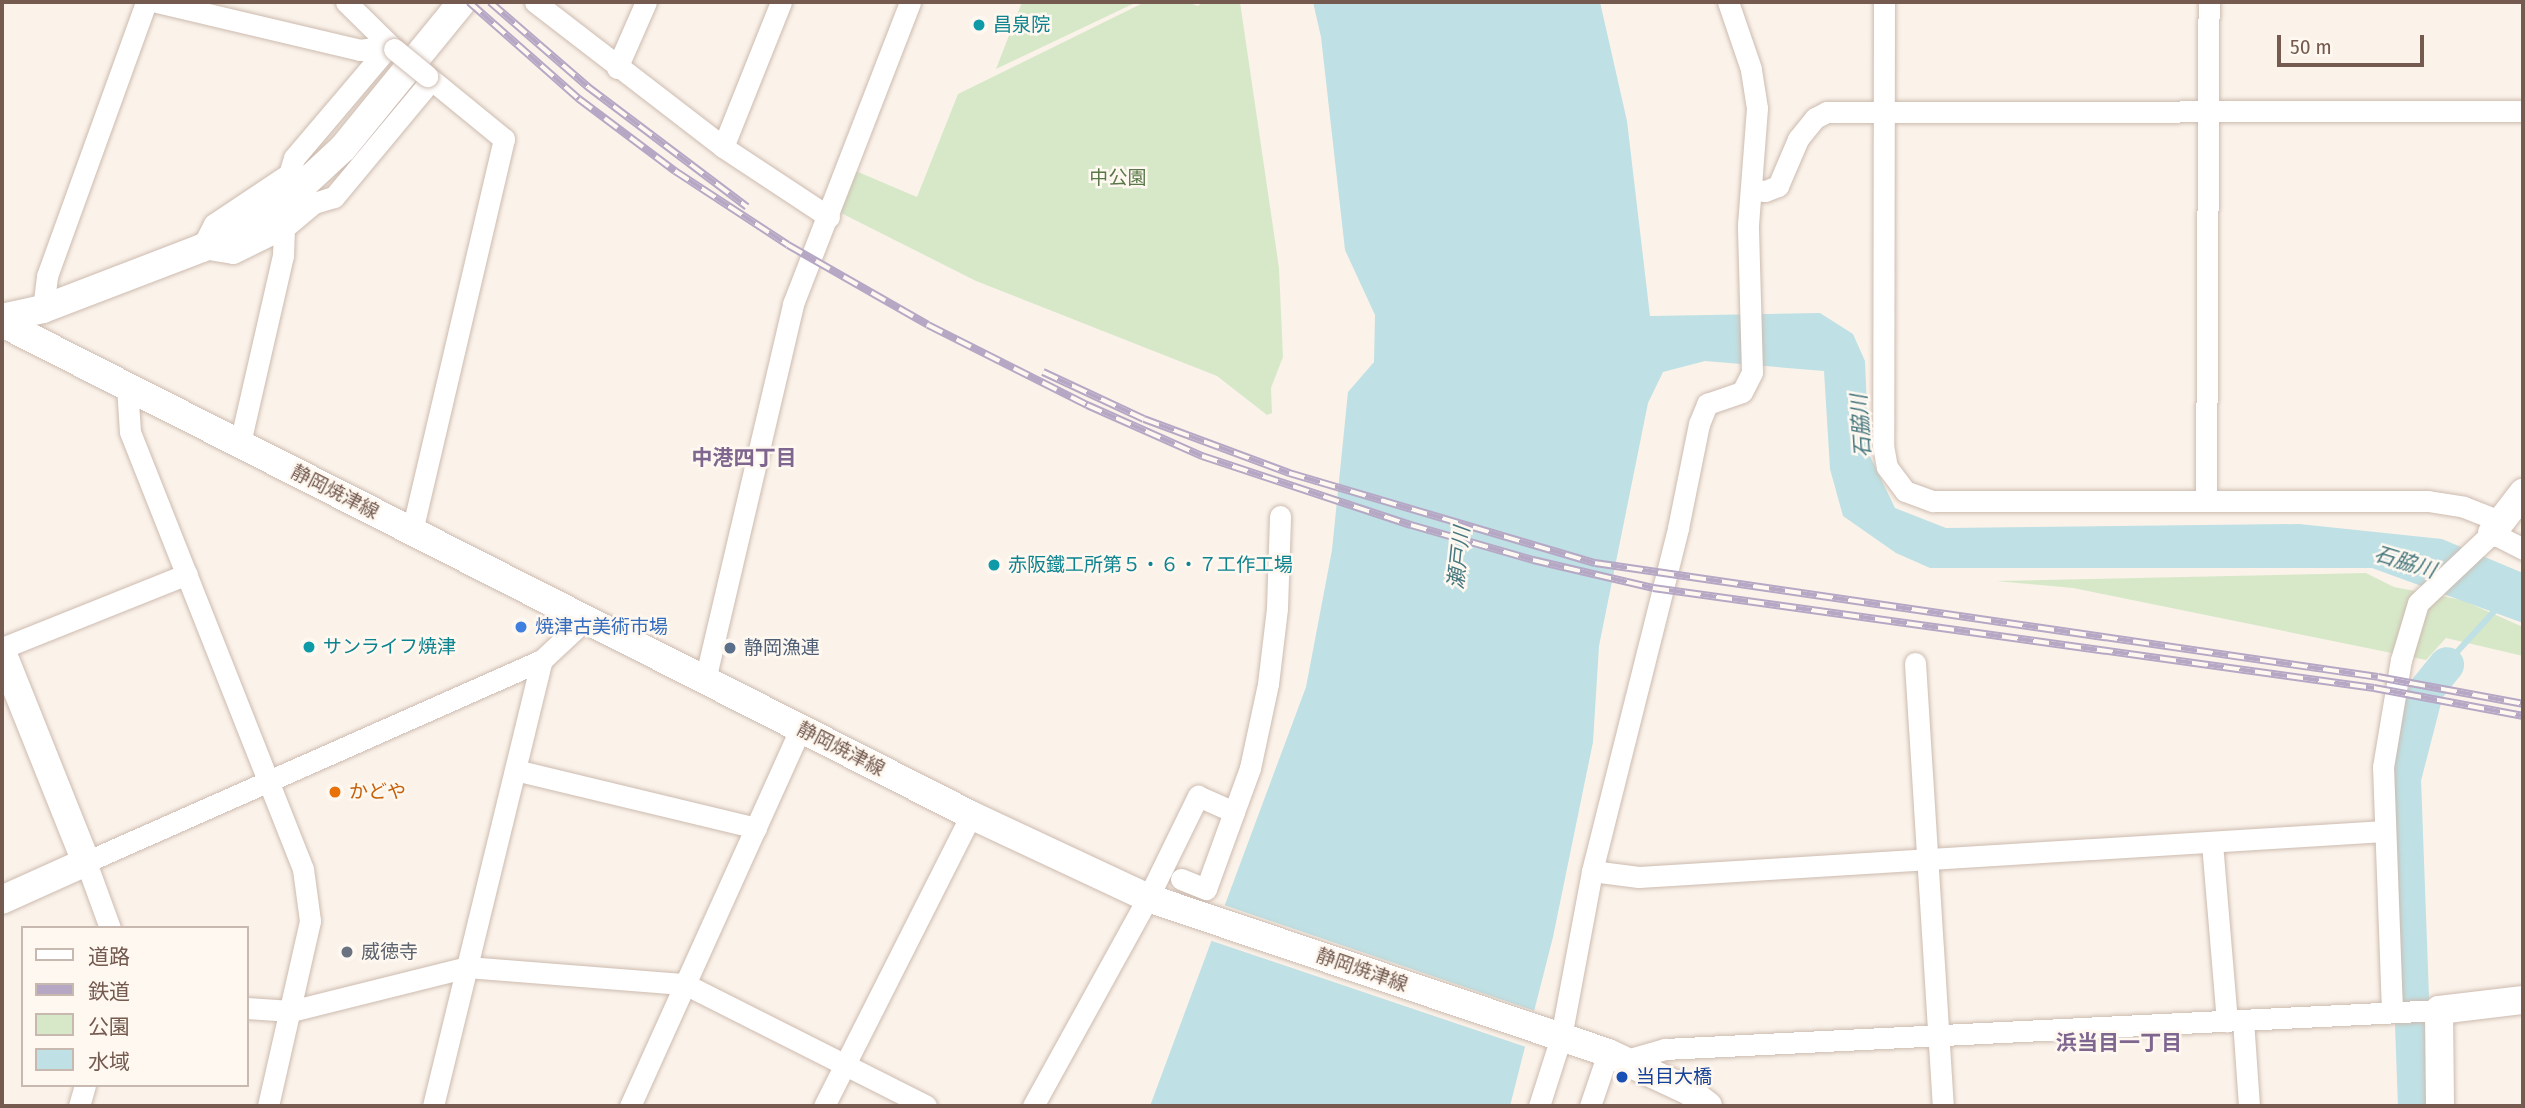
<!DOCTYPE html>
<html>
<head>
<meta charset="utf-8">
<style>
  body { margin:0 }
  #map { position:relative; width:2525px; height:1108px; overflow:hidden; background:#fbf3ea; font-family:"Fira Sans Condensed","Noto Sans JP",sans-serif }
  div>[style] { position:absolute }
  .green>* { inset:0; background:#d7e8c9 }
  .water>* { inset:0; background:#bfe0e4 }
  .pier>* { inset:0; background:#fbf3ea }
  .stream>* { height:6px; margin:-3px; padding:0 3px; transform-origin:3px; border-radius:3px; background:#bfe0e4 }
  .river>* { height:35px; margin:-17.5px; padding:0 17.5px; transform-origin:17.5px; border-radius:17.5px; background:#bfe0e4 }
  .roads { filter:drop-shadow(0 0 2px #cdbbb0) drop-shadow(0 0 2px #cdbbb0) }
  .street>* { height:21px; margin:-10.5px; padding:0 10.5px; transform-origin:10.5px; border-radius:10.5px; background:#fff }
  .secondary>* { height:28px; margin:-14px; padding:0 14px; transform-origin:14px; border-radius:14px; background:#fff }
  .rail>* { height:8px; margin-top:-4px; transform-origin:0; background:repeating-linear-gradient(90deg,#fef8f0 0 16px,#b6a8c5 0 32px); box-sizing:border-box; border-block:2px solid #b6a8c5 }
  .bridges { filter:drop-shadow(0 0 2px #cdbbb0) drop-shadow(0 0 2px #cdbbb0) }
  .street-bridge>* { height:21px; margin:-10.5px; padding:0 10.5px; transform-origin:10.5px; border-radius:10.5px; background:#fff }
  .dots>* { width:19px; height:19px; translate:-50% -50%; box-sizing:border-box; border:4px solid #fef8f0; border-radius:50% }
  span { translate:-50% -50%; white-space:nowrap; text-align:center; line-height:1.15; -webkit-text-stroke:5px #fef8f0; paint-order:stroke }
  .culture-label { font-size:19px; color:#0d838f }
  .left { translate:0 -50%; text-align:left }
  .park-label { font-size:19px; color:#597848 }
  .street-label { font-size:19px; color:#745a4f }
  .shop-label { font-size:19px; color:#366cbe }
  .service-label { font-size:19px; color:#4e5e75 }
  .food-label { font-size:19px; color:#c56008 }
  .worship-label { font-size:19px; color:#5b616d }
  .transit-label { font-size:19px; color:#164399 }
  .water-label { font-size:21px; color:#47787f; font-style:italic }
  .neighbourhood-label { font-size:21px; color:#7f668f; font-weight:700 }
  .frame { position:absolute; inset:0; border:4px solid #745a4f; pointer-events:none }
  .legend { position:absolute; left:21px; top:926px; width:228px; height:161px; box-sizing:border-box; background:#fef8f0; border:2px solid #c7b9b0; margin:0; padding:9px 12px; list-style:none; font-size:21px; color:#745a4f }
  .legend li { display:flex; align-items:center; gap:14px; height:35px }
  .legend b { width:35px; border:2px solid #c7b9b0 }
  .scale { position:absolute; left:2277px; top:35px; width:147px; height:32px; box-sizing:border-box; border:4px solid #745a4f; border-top:0; padding-left:9px; font-size:21px; line-height:24px; white-space:nowrap; color:#745a4f; -webkit-text-stroke:5px #fef8f0; paint-order:stroke }
</style>
</head>
<body>
<div id="map">
  <div class="green">
    <i style="clip-path:polygon(1022px 2px,1137px 2px,996px 69px)"></i>
    <i style="clip-path:polygon(1145px 2px,1187px 2px,1198px 6px,1203px 2px,1240px 2px,1279px 268px,1283px 357px,1271px 388px,1272px 413px,1267px 415px,1217px 376px,976px 281px,835px 210px,851px 169px,917px 197px,958px 94px)"></i>
    <i style="clip-path:polygon(2366px 573px,2394px 587px,2462px 600px,2523px 627px,2523px 656px,2446px 638px,2426px 660px,2073px 588px,1996px 581px)"></i>
  </div>
  <div class="water">
    <i style="clip-path:polygon(1313px 2px,1600px 2px,1627px 121px,1650px 316px,1820px 313px,1853px 334px,1865px 361px,1869px 454px,1895px 508px,1946px 528px,2299px 524px,2442px 539px,2523px 573px,2523px 623px,2372px 568px,1930px 568px,1896px 553px,1843px 516px,1830px 469px,1824px 371px,1705px 361px,1663px 372px,1648px 403px,1599px 646px,1593px 742px,1553px 937px,1510px 1106px,1150px 1106px,1306px 687px,1332px 550px,1348px 392px,1374px 362px,1375px 315px,1345px 250px,1321px 37px)"></i>
  </div>
  <div class="pier">
    <i style="clip-path:polygon(1218px 903px,1538px 1012px,1529px 1048px,1206px 939px)"></i>
  </div>
  <div class="stream">
    <i style="left:2446px;top:664px;width:79px;rotate:-47.6deg"></i>
  </div>
  <div class="river">
    <i style="left:2415px;top:1106px;width:328px;rotate:-92.1deg"></i>
    <i style="left:2403px;top:778px;width:92px;rotate:-75.5deg"></i>
    <i style="left:2426px;top:689px;width:32px;rotate:-51deg"></i>
  </div>
  <div class="roads">
    <div class="street">
      <i style="left:157px;top:2px;width:209px;rotate:13.3deg"></i>
      <i style="left:360px;top:50px;width:29px;rotate:-8deg"></i>
      <i style="left:346px;top:2px;width:67px;rotate:44.4deg"></i>
      <i style="left:535px;top:2px;width:237px;rotate:37.6deg"></i>
      <i style="left:723px;top:147px;width:127px;rotate:33.4deg"></i>
      <i style="left:1884px;top:2px;width:443px;rotate:90.1deg"></i>
      <i style="left:1883px;top:445px;width:22px;rotate:80deg"></i>
      <i style="left:1887px;top:467px;width:30px;rotate:53deg"></i>
      <i style="left:1905px;top:491px;width:30px;rotate:20deg"></i>
      <i style="left:1933px;top:501px;width:495px"></i>
      <i style="left:2428px;top:501px;width:36px;rotate:9deg"></i>
      <i style="left:2464px;top:507px;width:41px;rotate:21.5deg"></i>
      <i style="left:389px;top:46px;width:147px;rotate:130.3deg"></i>
      <i style="left:294px;top:158px;width:17px;rotate:107deg"></i>
      <i style="left:289px;top:174px;width:90px;rotate:146.3deg"></i>
      <i style="left:214px;top:224px;width:27px;rotate:117deg"></i>
      <i style="left:202px;top:248px;width:31px;rotate:9deg"></i>
      <i style="left:233px;top:253px;width:57px;rotate:-26.1deg"></i>
      <i style="left:284px;top:228px;width:39px;rotate:-40deg"></i>
      <i style="left:314px;top:203px;width:21px;rotate:-17deg"></i>
      <i style="left:334px;top:197px;width:152px;rotate:-50.3deg"></i>
      <i style="left:617px;top:68px;width:72px;rotate:-66.3deg"></i>
      <i style="left:723px;top:147px;width:156px;rotate:-68.2deg"></i>
      <i style="left:1752px;top:189px;width:13px;rotate:9deg"></i>
      <i style="left:1765px;top:191px;width:14px;rotate:-21deg"></i>
      <i style="left:1778px;top:186px;width:51px;rotate:-66.9deg"></i>
      <i style="left:1798px;top:139px;width:27px;rotate:-51deg"></i>
      <i style="left:1815px;top:118px;width:13px;rotate:-27deg"></i>
      <i style="left:1827px;top:112px;width:696px;rotate:-0.08deg"></i>
      <i style="left:43px;top:309px;width:33px;rotate:-83deg"></i>
      <i style="left:47px;top:276px;width:291px;rotate:-70.1deg"></i>
      <i style="left:127px;top:386px;width:46px;rotate:86.3deg"></i>
      <i style="left:130px;top:432px;width:470px;rotate:68.4deg"></i>
      <i style="left:303px;top:869px;width:52px;rotate:82.3deg"></i>
      <i style="left:310px;top:921px;width:190px;rotate:102.8deg"></i>
      <i style="left:240px;top:443px;width:192px;rotate:-77.1deg"></i>
      <i style="left:283px;top:256px;width:28px;rotate:-88deg"></i>
      <i style="left:2206px;top:501px;width:499px;rotate:-89.7deg"></i>
      <i style="left:412px;top:531px;width:403px;rotate:-76.8deg"></i>
      <i style="left:504px;top:139px;width:99px;rotate:-140.7deg"></i>
      <i style="left:2px;top:648px;width:199px;rotate:-21.8deg"></i>
      <i style="left:1915px;top:663px;width:444px;rotate:86.4deg"></i>
      <i style="left:705px;top:680px;width:386px;rotate:-76.8deg"></i>
      <i style="left:793px;top:304px;width:324px;rotate:-68.8deg"></i>
      <i style="left:515px;top:770px;width:248px;rotate:13.5deg"></i>
      <i style="left:2212px;top:843px;width:179px;rotate:85.2deg"></i>
      <i style="left:1592px;top:871px;width:47px;rotate:7.3deg"></i>
      <i style="left:1639px;top:877px;width:747px;rotate:-3.53deg"></i>
      <i style="left:1181px;top:879px;width:27px;rotate:22deg"></i>
      <i style="left:1206px;top:889px;width:82px;rotate:-70deg"></i>
      <i style="left:110px;top:928px;width:70px;rotate:-110deg"></i>
      <i style="left:86px;top:862px;width:499px;rotate:-23.9deg"></i>
      <i style="left:542px;top:660px;width:60px;rotate:-43deg"></i>
      <i style="left:247px;top:1008px;width:44px;rotate:3.9deg"></i>
      <i style="left:291px;top:1011px;width:181px;rotate:-14deg"></i>
      <i style="left:467px;top:967px;width:219px;rotate:4.5deg"></i>
      <i style="left:685px;top:984px;width:270px;rotate:26.8deg"></i>
      <i style="left:2392px;top:1011px;width:244px;rotate:-92.1deg"></i>
      <i style="left:2383px;top:767px;width:109px;rotate:-80.5deg"></i>
      <i style="left:2401px;top:660px;width:59px;rotate:-73.4deg"></i>
      <i style="left:2418px;top:603px;width:102px;rotate:-43.4deg"></i>
      <i style="left:2492px;top:533px;width:35px;rotate:27deg"></i>
      <i style="left:2243px;top:1020px;width:86px;rotate:86deg"></i>
      <i style="left:1626px;top:1060px;width:41px;rotate:-15.8deg"></i>
      <i style="left:1665px;top:1049px;width:775px;rotate:-2.88deg"></i>
      <i style="left:79px;top:1106px;width:22px;rotate:-74deg"></i>
      <i style="left:433px;top:1106px;width:459px;rotate:-76.3deg"></i>
      <i style="left:630px;top:1106px;width:415px;rotate:-65.7deg"></i>
      <i style="left:824px;top:1106px;width:326px;rotate:-63.2deg"></i>
      <i style="left:1033px;top:1106px;width:238px;rotate:-61.1deg"></i>
      <i style="left:1148px;top:898px;width:114px;rotate:-63.9deg"></i>
      <i style="left:1198px;top:796px;width:39px;rotate:24deg"></i>
      <i style="left:1234px;top:812px;width:47px;rotate:-70deg"></i>
      <i style="left:1250px;top:768px;width:86px;rotate:-77.9deg"></i>
      <i style="left:1268px;top:684px;width:77px;rotate:-83.2deg"></i>
      <i style="left:1277px;top:608px;width:92px;rotate:-88.1deg"></i>
      <i style="left:1539px;top:1106px;width:72px;rotate:-72.3deg"></i>
      <i style="left:1561px;top:1037px;width:169px;rotate:-79.4deg"></i>
      <i style="left:1592px;top:871px;width:354px;rotate:-75.9deg"></i>
      <i style="left:1678px;top:528px;width:106px;rotate:-78.6deg"></i>
      <i style="left:1699px;top:424px;width:22px;rotate:-68deg"></i>
      <i style="left:1707px;top:404px;width:37px;rotate:-19deg"></i>
      <i style="left:1742px;top:392px;width:22px;rotate:-63deg"></i>
      <i style="left:1752px;top:372px;width:147px;rotate:-91.6deg"></i>
      <i style="left:1748px;top:225px;width:117px;rotate:-85.6deg"></i>
      <i style="left:1757px;top:108px;width:39px;rotate:-99deg"></i>
      <i style="left:1751px;top:69px;width:71px;rotate:-108.9deg"></i>
      <i style="left:1590px;top:1106px;width:56px;rotate:-71.2deg"></i>
    </div>
    <div class="secondary">
      <i style="left:2px;top:318px;width:42px;rotate:-12.4deg"></i>
      <i style="left:43px;top:309px;width:170px;rotate:-21deg"></i>
      <i style="left:202px;top:248px;width:83px;rotate:-27.2deg"></i>
      <i style="left:276px;top:210px;width:91px;rotate:-42.8deg"></i>
      <i style="left:343px;top:148px;width:188px;rotate:-50.8deg"></i>
      <i style="left:2px;top:323px;width:1087px;rotate:26.92deg"></i>
      <i style="left:971px;top:815px;width:195px;rotate:25.1deg"></i>
      <i style="left:1148px;top:898px;width:485px;rotate:18.6deg"></i>
      <i style="left:1608px;top:1053px;width:89px;rotate:25.1deg"></i>
      <i style="left:1689px;top:1091px;width:24px;rotate:38deg"></i>
      <i style="left:2492px;top:533px;width:51px;rotate:-52.2deg"></i>
      <i style="left:2px;top:652px;width:226px;rotate:68.2deg"></i>
      <i style="left:86px;top:862px;width:92px;rotate:155.7deg"></i>
      <i style="left:2440px;top:1106px;width:96px;rotate:-90.6deg"></i>
      <i style="left:2439px;top:1010px;width:85px;rotate:-6.8deg"></i>
    </div>
  </div>
  <div class="rail">
    <i style="left:469px;top:2px;width:147px;rotate:41.4deg"></i>
    <i style="left:579px;top:99px;width:120px;rotate:36.9deg"></i>
    <i style="left:675px;top:171px;width:135px;rotate:33.2deg"></i>
    <i style="left:788px;top:245px;width:161px;rotate:29.7deg"></i>
    <i style="left:928px;top:325px;width:178px;rotate:26.7deg"></i>
    <i style="left:1087px;top:405px;width:126px;rotate:23.9deg"></i>
    <i style="left:1202px;top:456px;width:220px;rotate:18.3deg"></i>
    <i style="left:1411px;top:525px;width:127px;rotate:16deg"></i>
    <i style="left:1533px;top:560px;width:123px;rotate:13.1deg"></i>
    <i style="left:1653px;top:588px;width:728px;rotate:7.9deg"></i>
    <i style="left:2374px;top:688px;width:152px;rotate:10.6deg"></i>
    <i style="left:490px;top:2px;width:130px;rotate:40.9deg"></i>
    <i style="left:588px;top:87px;width:199px;rotate:37deg"></i>
    <i style="left:1043px;top:372px;width:111px;rotate:25deg"></i>
    <i style="left:1144px;top:419px;width:155px;rotate:20.4deg"></i>
    <i style="left:1289px;top:473px;width:319px;rotate:16.4deg"></i>
    <i style="left:1595px;top:563px;width:791px;rotate:8.28deg"></i>
    <i style="left:2378px;top:677px;width:147px;rotate:10.5deg"></i>
  </div>
  <div class="bridges">
    <div class="street-bridge">
      <i style="left:394px;top:49px;width:43px;rotate:39.3deg"></i>
    </div>
  </div>
  <div class="dots">
    <i style="left:979px;top:25px;background:#0f9aa8"></i>
    <i style="left:994px;top:565px;background:#0f9aa8"></i>
    <i style="left:521px;top:627px;background:#3f7fe0"></i>
    <i style="left:309px;top:647px;background:#0f9aa8"></i>
    <i style="left:730px;top:648px;background:#5c6f8a"></i>
    <i style="left:335px;top:792px;background:#e8710a"></i>
    <i style="left:347px;top:952px;background:#6b7280"></i>
    <i style="left:1622px;top:1077px;background:#1a4fb4"></i>
  </div>
  <div class="culture-label">
    <span class="left" style="left:993px;top:25px">昌泉院</span>
    <span class="left" style="left:1008px;top:565px">赤阪鐵工所第５・６・７工作工場</span>
    <span class="left" style="left:323px;top:647px">サンライフ焼津</span>
  </div>
  <div class="park-label">
    <span style="left:1118px;top:178px">中公園</span>
  </div>
  <div class="street-label">
    <span style="left:335px;top:492px;rotate:27deg">静岡焼津線</span>
    <span style="left:841px;top:749px;rotate:27deg">静岡焼津線</span>
    <span style="left:1362px;top:970px;rotate:19deg">静岡焼津線</span>
  </div>
  <div class="shop-label">
    <span class="left" style="left:535px;top:627px">焼津古美術市場</span>
  </div>
  <div class="service-label">
    <span class="left" style="left:744px;top:648px">静岡漁連</span>
  </div>
  <div class="food-label">
    <span class="left" style="left:349px;top:792px">かどや</span>
  </div>
  <div class="worship-label">
    <span class="left" style="left:361px;top:952px">威徳寺</span>
  </div>
  <div class="transit-label">
    <span class="left" style="left:1636px;top:1077px">当目大橋</span>
  </div>
  <div class="water-label">
    <span style="left:1861px;top:426px;rotate:-94deg">石脇川</span>
    <span style="left:1459px;top:558px;rotate:-84deg">瀬戸川</span>
    <span style="left:2405px;top:562px;rotate:17deg">石脇川</span>
  </div>
  <div class="neighbourhood-label">
    <span style="left:744px;top:458px">中港四丁目</span>
    <span style="left:2119px;top:1043px">浜当目一丁目</span>
  </div>
  <div class="frame"></div>
  <ul class="legend">
  <li><b style="height:9px;background:#fff"></b>道路</li>
  <li><b style="height:9px;background:#b6a8c5"></b>鉄道</li>
  <li><b style="height:19px;background:#d7e8c9"></b>公園</li>
  <li><b style="height:19px;background:#bfe0e4"></b>水域</li>
  </ul>
  <div class="scale">50 m</div>
</div>
</body>
</html>
